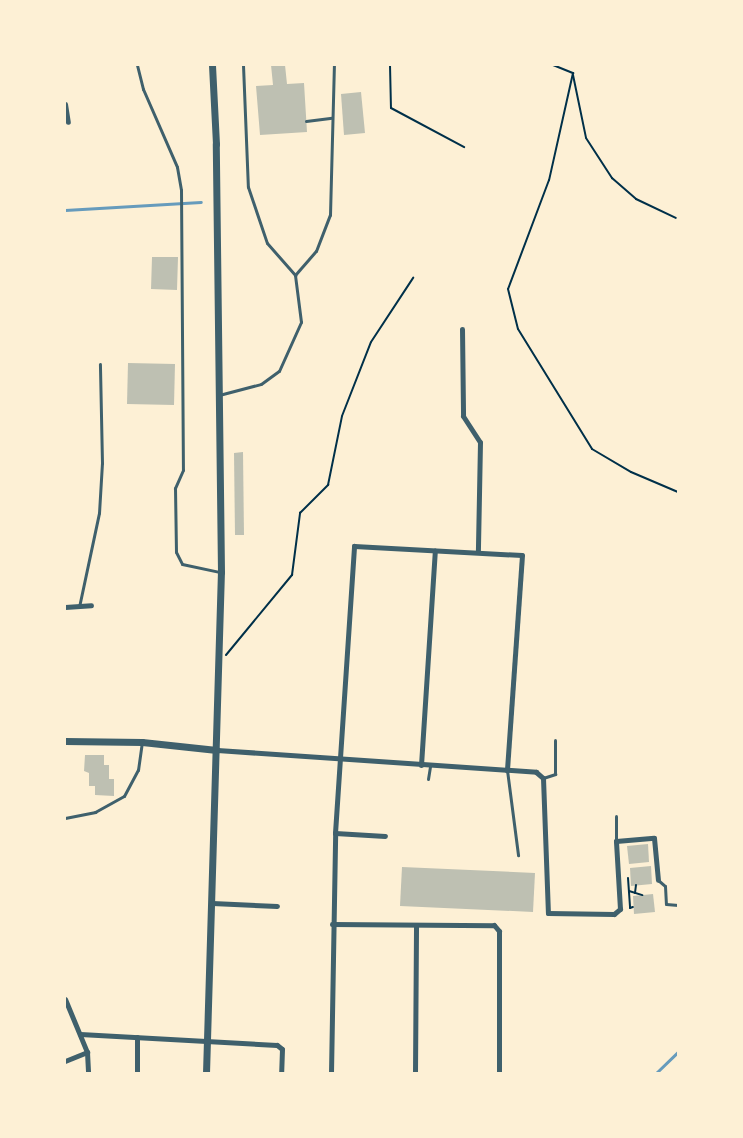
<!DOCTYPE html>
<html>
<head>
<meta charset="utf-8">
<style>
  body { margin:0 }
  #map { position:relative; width:743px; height:1138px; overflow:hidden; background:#fdf0d5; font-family:Arial,sans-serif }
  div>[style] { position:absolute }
  .stream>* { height:3px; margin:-1.5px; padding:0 1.5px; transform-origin:1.5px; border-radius:1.5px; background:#669bbc }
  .building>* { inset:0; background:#bec0b2 }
  .path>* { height:2px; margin:-1px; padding:0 1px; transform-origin:1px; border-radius:1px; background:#003049 }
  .service>* { height:3px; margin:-1.5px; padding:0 1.5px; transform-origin:1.5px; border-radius:1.5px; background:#3f606c }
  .minor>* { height:5px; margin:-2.5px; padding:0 2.5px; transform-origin:2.5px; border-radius:2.5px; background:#3f606c }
  .tertiary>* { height:7px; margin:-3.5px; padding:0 3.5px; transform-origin:3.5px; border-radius:3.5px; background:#3f606c }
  span { translate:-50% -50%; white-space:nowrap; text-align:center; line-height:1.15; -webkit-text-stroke:5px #fdf0d5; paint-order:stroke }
  .frame { position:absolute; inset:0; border:66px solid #fdf0d5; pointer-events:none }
</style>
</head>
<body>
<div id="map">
  <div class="stream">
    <i style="left:65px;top:210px;width:136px;rotate:-3.4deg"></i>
    <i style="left:656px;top:1073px;width:30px;rotate:-44deg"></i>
  </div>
  <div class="building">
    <i style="clip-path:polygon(271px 65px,285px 65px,287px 84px,304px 83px,307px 132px,260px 135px,256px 86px,273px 85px)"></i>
    <i style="clip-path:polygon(361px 92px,365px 133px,344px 135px,341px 94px)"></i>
    <i style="clip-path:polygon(152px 257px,178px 257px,177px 290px,151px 289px)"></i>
    <i style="clip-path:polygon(128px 363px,175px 364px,174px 405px,127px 404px)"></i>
    <i style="clip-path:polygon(243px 452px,244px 535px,235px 535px,234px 453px)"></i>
    <i style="clip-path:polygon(85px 755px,104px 755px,104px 765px,109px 765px,109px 779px,114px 779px,114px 796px,95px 795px,95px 786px,89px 786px,89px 773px,84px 771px)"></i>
    <i style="clip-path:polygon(648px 844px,649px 862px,629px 864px,627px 846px)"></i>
    <i style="clip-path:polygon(651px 866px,652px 884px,631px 886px,630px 868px)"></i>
    <i style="clip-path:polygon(402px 867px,535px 873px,533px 912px,400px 906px)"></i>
    <i style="clip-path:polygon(653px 894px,655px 912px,634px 914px,633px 896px)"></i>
  </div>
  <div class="path">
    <i style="left:390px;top:65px;width:43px;rotate:88.7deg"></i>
    <i style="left:391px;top:108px;width:83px;rotate:28.1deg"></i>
    <i style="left:553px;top:65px;width:22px;rotate:22deg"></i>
    <i style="left:573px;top:73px;width:110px;rotate:102.6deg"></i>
    <i style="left:549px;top:180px;width:116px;rotate:110.6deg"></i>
    <i style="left:508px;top:289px;width:41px;rotate:76deg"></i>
    <i style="left:518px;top:329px;width:141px;rotate:58.3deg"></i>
    <i style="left:592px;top:449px;width:45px;rotate:30.5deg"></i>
    <i style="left:631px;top:472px;width:51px;rotate:23.1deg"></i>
    <i style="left:573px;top:75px;width:64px;rotate:78.3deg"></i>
    <i style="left:586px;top:138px;width:48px;rotate:57deg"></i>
    <i style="left:612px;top:178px;width:32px;rotate:41deg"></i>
    <i style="left:636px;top:199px;width:44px;rotate:25.4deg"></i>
    <i style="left:226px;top:655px;width:104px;rotate:-50.5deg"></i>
    <i style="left:292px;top:575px;width:63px;rotate:-82.6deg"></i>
    <i style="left:300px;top:513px;width:40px;rotate:-45deg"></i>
    <i style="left:328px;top:485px;width:70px;rotate:-78.5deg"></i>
    <i style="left:342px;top:416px;width:79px;rotate:-68.6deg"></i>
    <i style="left:371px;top:342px;width:77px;rotate:-56.7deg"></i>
    <i style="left:628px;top:878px;width:30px;rotate:86deg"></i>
    <i style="left:630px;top:908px;width:3px;rotate:-18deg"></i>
    <i style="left:629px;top:891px;width:14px;rotate:17deg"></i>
    <i style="left:635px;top:893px;width:8px;rotate:-83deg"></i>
  </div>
  <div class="service">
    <i style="left:137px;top:65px;width:25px;rotate:76deg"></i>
    <i style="left:143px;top:89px;width:85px;rotate:66.4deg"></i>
    <i style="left:177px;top:167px;width:23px;rotate:80deg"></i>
    <i style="left:181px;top:190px;width:280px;rotate:89.6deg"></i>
    <i style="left:183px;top:470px;width:20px;rotate:114deg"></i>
    <i style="left:175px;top:488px;width:64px;rotate:89.1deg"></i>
    <i style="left:176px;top:552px;width:13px;rotate:63deg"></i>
    <i style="left:182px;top:564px;width:39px;rotate:12deg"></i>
    <i style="left:243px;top:65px;width:122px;rotate:87.7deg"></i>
    <i style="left:248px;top:187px;width:59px;rotate:71.3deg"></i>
    <i style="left:267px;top:243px;width:43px;rotate:48.8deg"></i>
    <i style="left:306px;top:121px;width:26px;rotate:-7deg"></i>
    <i style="left:219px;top:395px;width:43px;rotate:-14.7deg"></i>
    <i style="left:261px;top:384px;width:22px;rotate:-36deg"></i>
    <i style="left:279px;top:371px;width:54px;rotate:-65.8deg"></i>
    <i style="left:301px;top:322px;width:47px;rotate:-97.3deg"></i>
    <i style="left:295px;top:275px;width:32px;rotate:-49deg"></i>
    <i style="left:316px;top:251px;width:39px;rotate:-69deg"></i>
    <i style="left:330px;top:215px;width:150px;rotate:-88.5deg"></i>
    <i style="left:79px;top:607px;width:96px;rotate:-78deg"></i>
    <i style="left:99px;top:513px;width:50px;rotate:-86.6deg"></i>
    <i style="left:102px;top:463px;width:99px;rotate:-91.2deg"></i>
    <i style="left:507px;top:770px;width:86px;rotate:82.6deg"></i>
    <i style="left:543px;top:778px;width:13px;rotate:-18deg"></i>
    <i style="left:555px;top:774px;width:34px;rotate:-90deg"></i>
    <i style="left:428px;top:779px;width:13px;rotate:-81deg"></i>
    <i style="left:616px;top:816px;width:25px;rotate:90deg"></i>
    <i style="left:65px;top:818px;width:31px;rotate:-11deg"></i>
    <i style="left:95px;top:812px;width:33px;rotate:-29deg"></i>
    <i style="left:124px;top:796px;width:30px;rotate:-62deg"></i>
    <i style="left:138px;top:770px;width:28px;rotate:-82deg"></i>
    <i style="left:658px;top:880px;width:9px;rotate:41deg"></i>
    <i style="left:665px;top:886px;width:18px;rotate:87deg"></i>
    <i style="left:666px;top:904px;width:12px;rotate:5deg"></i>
  </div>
  <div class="minor">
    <i style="left:65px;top:104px;width:18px;rotate:81deg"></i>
    <i style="left:462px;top:329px;width:87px;rotate:89.3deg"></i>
    <i style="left:463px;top:416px;width:31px;rotate:57deg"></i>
    <i style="left:480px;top:442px;width:109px;rotate:91.1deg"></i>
    <i style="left:65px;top:607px;width:26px;rotate:-4deg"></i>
    <i style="left:217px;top:750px;width:320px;rotate:3.9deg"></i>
    <i style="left:536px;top:772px;width:9px;rotate:41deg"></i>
    <i style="left:543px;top:778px;width:135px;rotate:87.9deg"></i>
    <i style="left:548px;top:913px;width:66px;rotate:0.9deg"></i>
    <i style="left:614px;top:914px;width:8px;rotate:-40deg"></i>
    <i style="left:620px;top:909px;width:68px;rotate:-93.4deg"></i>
    <i style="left:616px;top:841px;width:38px;rotate:-5deg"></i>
    <i style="left:654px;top:838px;width:42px;rotate:84.6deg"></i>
    <i style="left:421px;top:765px;width:215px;rotate:-86.3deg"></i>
    <i style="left:335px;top:833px;width:50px;rotate:3.4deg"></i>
    <i style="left:212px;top:903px;width:65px;rotate:2.6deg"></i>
    <i style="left:332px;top:924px;width:162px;rotate:0.4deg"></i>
    <i style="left:494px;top:925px;width:8px;rotate:50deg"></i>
    <i style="left:499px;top:931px;width:142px;rotate:90deg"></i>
    <i style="left:65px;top:999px;width:57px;rotate:67.5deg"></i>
    <i style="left:87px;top:1052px;width:21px;rotate:87deg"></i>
    <i style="left:80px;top:1034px;width:197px;rotate:3.2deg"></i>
    <i style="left:277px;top:1045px;width:6px;rotate:39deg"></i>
    <i style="left:282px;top:1049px;width:24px;rotate:92deg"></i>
    <i style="left:65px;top:1061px;width:24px;rotate:-22deg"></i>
    <i style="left:137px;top:1073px;width:36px;rotate:-90deg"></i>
    <i style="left:331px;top:1073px;width:240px;rotate:-89deg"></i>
    <i style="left:335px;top:833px;width:288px;rotate:-86.2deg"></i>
    <i style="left:354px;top:546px;width:168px;rotate:3.1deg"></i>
    <i style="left:522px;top:555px;width:216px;rotate:94deg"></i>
    <i style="left:415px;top:1073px;width:148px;rotate:-89.6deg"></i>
  </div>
  <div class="tertiary">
    <i style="left:65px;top:741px;width:77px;rotate:0.7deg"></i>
    <i style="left:142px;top:742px;width:75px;rotate:6.1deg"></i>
    <i style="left:206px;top:1073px;width:501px;rotate:-88.29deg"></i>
    <i style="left:221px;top:572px;width:428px;rotate:-90.7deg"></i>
    <i style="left:216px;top:144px;width:79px;rotate:-92.9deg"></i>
  </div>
  <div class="frame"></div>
</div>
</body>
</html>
